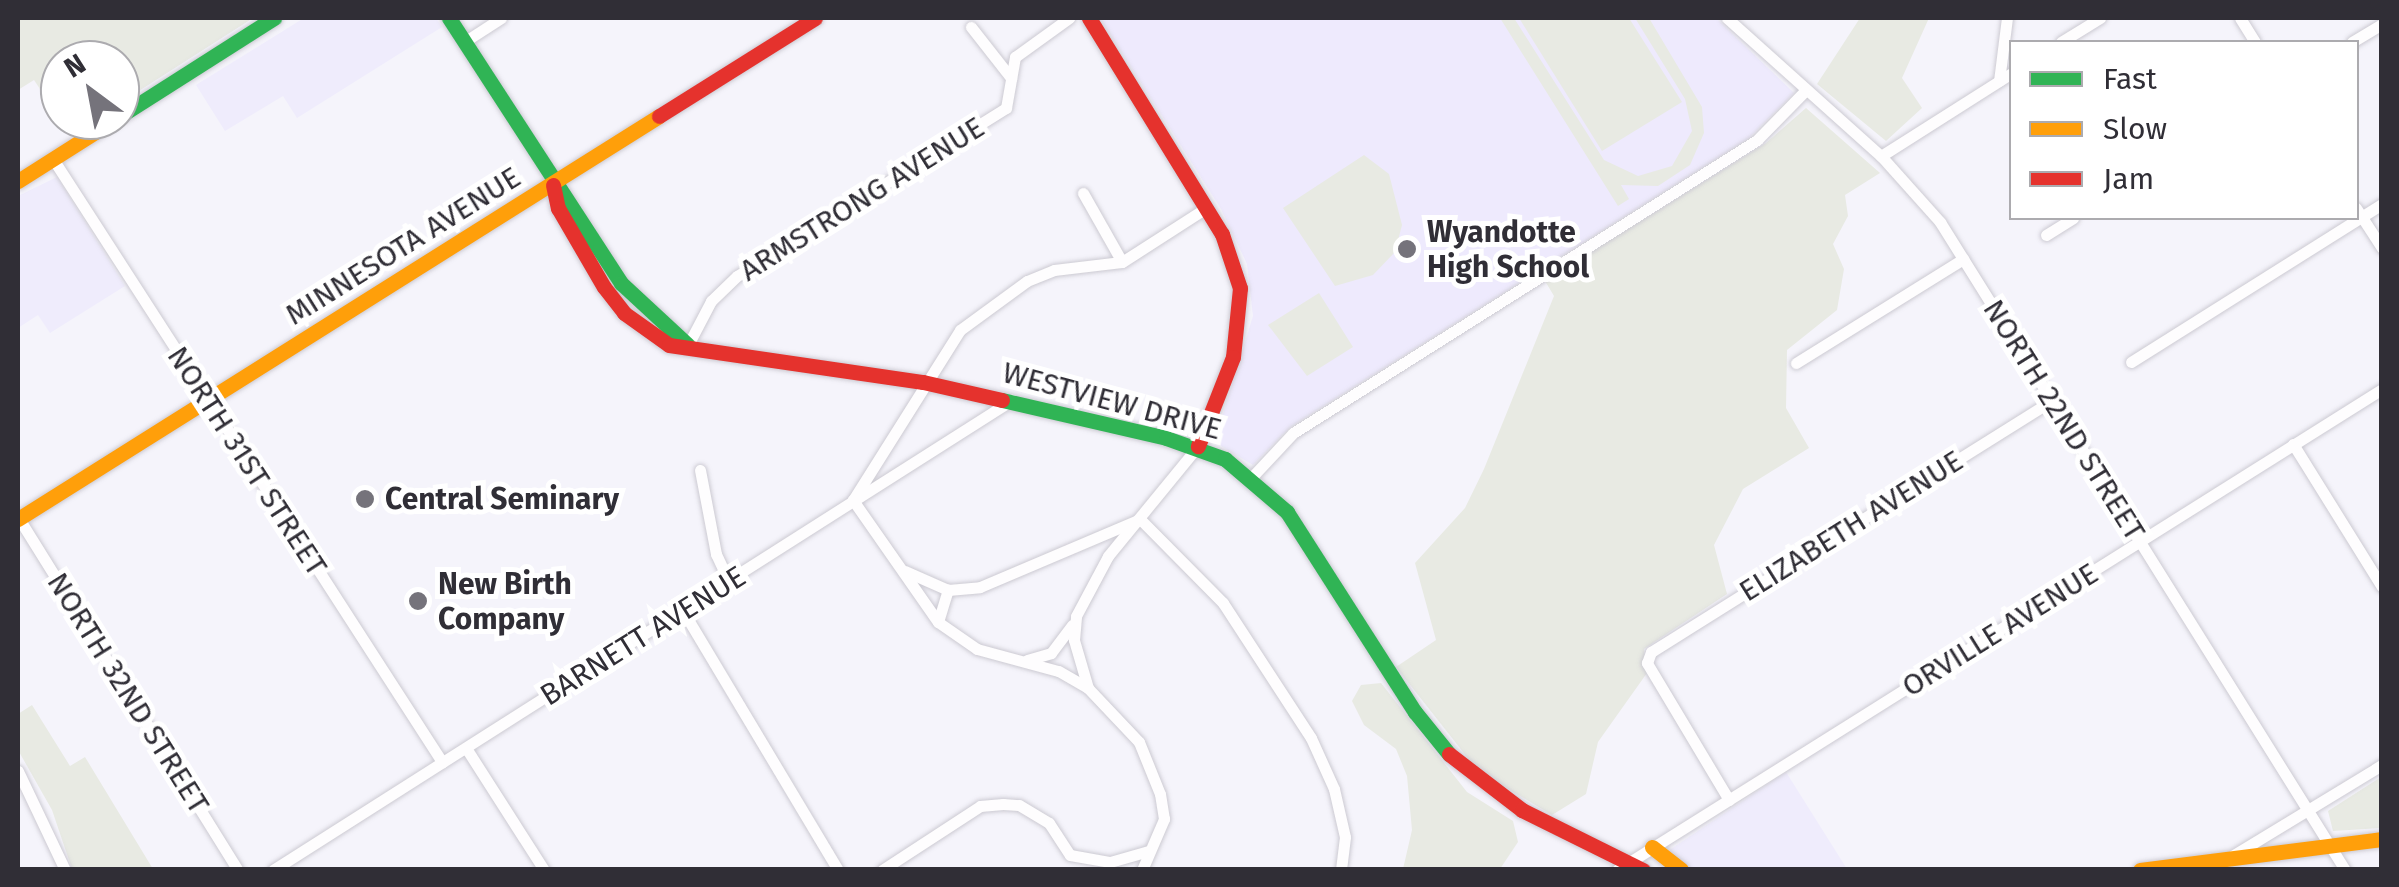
<!DOCTYPE html>
<html>
<head>
<meta charset="utf-8">
<style>
  body { margin:0 }
  #map { position:relative; width:2399px; height:887px; overflow:hidden; background:#f5f4fb; font-family:"Fira Sans",sans-serif }
  div>[style] { position:absolute }
  .commercial>* { inset:0; background:#efecfc }
  .built>* { inset:0; background:#eeeafd }
  .green>* { inset:0; background:#e8eae3 }
  .roads { filter:drop-shadow(0 0 2px #cccad2) drop-shadow(0 0 2px #cccad2) }
  .street>* { height:11px; margin:-5.5px; padding:0 5.5px; transform-origin:5.5px; border-radius:5.5px; background:#fefdfe }
  .fast>* { height:15px; margin:-7.5px; padding:0 7.5px; transform-origin:7.5px; border-radius:7.5px; background:#30b455 }
  .slow>* { height:15px; margin:-7.5px; padding:0 7.5px; transform-origin:7.5px; border-radius:7.5px; background:#ff9f0a }
  .jam>* { height:15px; margin:-7.5px; padding:0 7.5px; transform-origin:7.5px; border-radius:7.5px; background:#e5322d }
  .dots>* { width:28px; height:28px; translate:-50% -50%; box-sizing:border-box; border:5px solid #fff; border-radius:50% }
  span { translate:-50% -50%; white-space:nowrap; text-align:center; line-height:1.15; -webkit-text-stroke:10px #fff; paint-order:stroke }
  .street-label { font-size:30px; color:#302e36 }
  .poi-label { font-size:30px; color:#302e36; font-weight:700 }
  .left { translate:0 -50%; text-align:left }
  .frame { position:absolute; inset:0; border:20px solid #302e36; pointer-events:none }
  .legend { position:absolute; left:2009px; top:40px; width:350px; height:180px; box-sizing:border-box; background:#fff; border:2px solid #acabaf; margin:0; padding:12px 18px; list-style:none; font-size:30px; color:#302e36 }
  .legend li { display:flex; align-items:center; gap:20px; height:50px }
  .legend b { width:50px; border:2px solid #acabaf }
  .north { position:absolute; left:40px; top:40px; width:100px; height:100px; box-sizing:border-box; background:#fff; border:2px solid #acabaf; border-radius:50%; rotate:328deg; font-size:28px; font-weight:700; line-height:40px; text-align:center; color:#302e36 }
  .north::after { content:''; display:block; margin:auto; width:35px; height:45px; background:#75737b; clip-path:polygon(50% 0,100% 100%,50% 72%,0 100%) }
</style>
</head>
<body>
<div id="map">
  <div class="commercial">
    <i style="clip-path:polygon(304px 18px,436px 18px,442px 27px,297px 118px,283px 96px,225px 131px,196px 85px)"></i>
    <i style="clip-path:polygon(57px 177px,125px 286px,50px 333px,38px 315px,18px 328px,18px 196px)"></i>
    <i style="clip-path:polygon(1786px 772px,1847px 869px,1690px 869px,1668px 851px)"></i>
  </div>
  <div class="built">
    <i style="clip-path:polygon(1100px 18px,1716px 18px,1794px 93px,1749px 138px,1290px 427px,1253px 465px,1221px 446px,1218px 430px,1253px 316px,1247px 264px,1221px 209px)"></i>
  </div>
  <div class="green">
    <i style="clip-path:polygon(18px 18px,253px 18px,120px 103px,120px 60px,60px 60px,60px 119px,34px 80px,18px 90px)"></i>
    <i style="clip-path:polygon(1500px 18px,1514px 18px,1604px 160px,1638px 176px,1672px 166px,1692px 131px,1685px 99px,1635px 18px,1649px 18px,1702px 107px,1704px 133px,1690px 165px,1658px 186px,1621px 185px,1629px 199px,1618px 206px)"></i>
    <i style="clip-path:polygon(1519px 18px,1629px 18px,1682px 102px,1602px 151px)"></i>
    <i style="clip-path:polygon(1860px 18px,1929px 18px,1902px 78px,1922px 108px,1886px 141px,1817px 84px)"></i>
    <i style="clip-path:polygon(1806px 108px,1880px 173px,1845px 195px,1848px 216px,1833px 244px,1844px 269px,1837px 310px,1787px 350px,1786px 408px,1809px 448px,1743px 489px,1714px 545px,1727px 594px,1644px 649px,1647px 673px,1598px 742px,1586px 794px,1552px 815px,1478px 771px,1396px 667px,1436px 640px,1415px 563px,1465px 508px,1484px 469px,1554px 296px,1545px 281px,1766px 143px)"></i>
    <i style="clip-path:polygon(1364px 155px,1389px 174px,1402px 225px,1395px 252px,1373px 275px,1335px 286px,1283px 208px)"></i>
    <i style="clip-path:polygon(1319px 293px,1353px 347px,1307px 376px,1268px 325px)"></i>
    <i style="clip-path:polygon(1381px 683px,1467px 792px,1513px 821px,1518px 842px,1500px 869px,1403px 869px,1412px 830px,1407px 776px,1396px 749px,1364px 725px,1352px 701px,1361px 685px)"></i>
    <i style="clip-path:polygon(32px 705px,70px 766px,85px 757px,153px 869px,72px 869px,52px 810px,18px 750px,18px 714px)"></i>
    <i style="clip-path:polygon(2381px 777px,2381px 828px,2333px 831px,2328px 811px)"></i>
  </div>
  <div class="roads">
    <div class="street">
      <i style="left:1727px;top:18px;width:207px;rotate:41.9deg"></i>
      <i style="left:1881px;top:156px;width:89px;rotate:48.2deg"></i>
      <i style="left:1940px;top:222px;width:764px;rotate:57.99deg"></i>
      <i style="left:2240px;top:18px;width:28px;rotate:58deg"></i>
      <i style="left:971px;top:27px;width:65px;rotate:51.9deg"></i>
      <i style="left:464px;top:42px;width:44px;rotate:-33deg"></i>
      <i style="left:2061px;top:42px;width:46px;rotate:-31.6deg"></i>
      <i style="left:2352px;top:42px;width:35px;rotate:-31deg"></i>
      <i style="left:1999px;top:81px;width:64px;rotate:-82.8deg"></i>
      <i style="left:1881px;top:156px;width:155px;rotate:-32.4deg"></i>
      <i style="left:53px;top:159px;width:718px;rotate:57.17deg"></i>
      <i style="left:1083px;top:193px;width:79px;rotate:60.5deg"></i>
      <i style="left:2356px;top:208px;width:48px;rotate:57deg"></i>
      <i style="left:2046px;top:235px;width:32px;rotate:-32deg"></i>
      <i style="left:688px;top:345px;width:50px;rotate:-62.4deg"></i>
      <i style="left:711px;top:301px;width:36px;rotate:-44deg"></i>
      <i style="left:737px;top:276px;width:317px;rotate:-32deg"></i>
      <i style="left:1006px;top:108px;width:52px;rotate:-80deg"></i>
      <i style="left:1015px;top:57px;width:67px;rotate:-35.8deg"></i>
      <i style="left:2131px;top:362px;width:297px;rotate:-32.2deg"></i>
      <i style="left:1796px;top:363px;width:197px;rotate:-31.9deg"></i>
      <i style="left:2293px;top:444px;width:168px;rotate:58.1deg"></i>
      <i style="left:700px;top:470px;width:86px;rotate:79.2deg"></i>
      <i style="left:716px;top:554px;width:31px;rotate:65deg"></i>
      <i style="left:1251px;top:478px;width:62px;rotate:-47deg"></i>
      <i style="left:1293px;top:433px;width:549px;rotate:-32.27deg"></i>
      <i style="left:1757px;top:140px;width:67px;rotate:-45.6deg"></i>
      <i style="left:18px;top:517px;width:416px;rotate:58.1deg"></i>
      <i style="left:905px;top:571px;width:47px;rotate:23.8deg"></i>
      <i style="left:948px;top:590px;width:32px;rotate:-5deg"></i>
      <i style="left:980px;top:587px;width:174px;rotate:-23deg"></i>
      <i style="left:1140px;top:519px;width:118px;rotate:45.3deg"></i>
      <i style="left:1223px;top:603px;width:161px;rotate:56.9deg"></i>
      <i style="left:1311px;top:738px;width:56px;rotate:65.7deg"></i>
      <i style="left:1334px;top:789px;width:49px;rotate:77.1deg"></i>
      <i style="left:1345px;top:837px;width:33px;rotate:97deg"></i>
      <i style="left:683px;top:611px;width:302px;rotate:59.1deg"></i>
      <i style="left:938px;top:622px;width:34px;rotate:-73deg"></i>
      <i style="left:1027px;top:660px;width:25px;rotate:-16deg"></i>
      <i style="left:1051px;top:653px;width:35px;rotate:-53deg"></i>
      <i style="left:1088px;top:688px;width:34px;rotate:-150deg"></i>
      <i style="left:1058px;top:671px;width:84px;rotate:-164.8deg"></i>
      <i style="left:977px;top:649px;width:47px;rotate:-145.3deg"></i>
      <i style="left:938px;top:622px;width:149px;rotate:-124.9deg"></i>
      <i style="left:853px;top:500px;width:201px;rotate:-57.8deg"></i>
      <i style="left:960px;top:330px;width:83px;rotate:-36.2deg"></i>
      <i style="left:1027px;top:281px;width:29px;rotate:-22deg"></i>
      <i style="left:1054px;top:270px;width:68px;rotate:-6.7deg"></i>
      <i style="left:1122px;top:262px;width:100px;rotate:-32.7deg"></i>
      <i style="left:466px;top:748px;width:145px;rotate:57.4deg"></i>
      <i style="left:18px;top:771px;width:110px;rotate:64.6deg"></i>
      <i style="left:1729px;top:800px;width:160px;rotate:-120.9deg"></i>
      <i style="left:1647px;top:663px;width:12px;rotate:-70deg"></i>
      <i style="left:1651px;top:652px;width:474px;rotate:-32.1deg"></i>
      <i style="left:273px;top:870px;width:876px;rotate:-32.46deg"></i>
      <i style="left:882px;top:870px;width:117px;rotate:-33.1deg"></i>
      <i style="left:980px;top:806px;width:23px;rotate:-5deg"></i>
      <i style="left:1003px;top:804px;width:16px;rotate:4deg"></i>
      <i style="left:1019px;top:805px;width:35px;rotate:31deg"></i>
      <i style="left:1049px;top:823px;width:38px;rotate:57deg"></i>
      <i style="left:1070px;top:855px;width:41px;rotate:9.9deg"></i>
      <i style="left:1110px;top:862px;width:40px;rotate:-16deg"></i>
      <i style="left:1142px;top:870px;width:56px;rotate:-66.7deg"></i>
      <i style="left:1164px;top:819px;width:25px;rotate:-99deg"></i>
      <i style="left:1160px;top:794px;width:56px;rotate:-112deg"></i>
      <i style="left:1139px;top:742px;width:74px;rotate:-133.4deg"></i>
      <i style="left:1088px;top:688px;width:50px;rotate:-106.3deg"></i>
      <i style="left:1074px;top:640px;width:24px;rotate:-85deg"></i>
      <i style="left:1076px;top:616px;width:68px;rotate:-61.9deg"></i>
      <i style="left:1108px;top:556px;width:142px;rotate:-50.7deg"></i>
      <i style="left:1617px;top:870px;width:904px;rotate:-32.16deg"></i>
      <i style="left:2209px;top:870px;width:202px;rotate:-31.3deg"></i>
    </div>
    <div class="fast">
      <i style="left:449px;top:18px;width:316px;rotate:57deg"></i>
      <i style="left:621px;top:283px;width:91px;rotate:42.8deg"></i>
      <i style="left:120px;top:116px;width:183px;rotate:-32.5deg"></i>
      <i style="left:1002px;top:400px;width:168px;rotate:13deg"></i>
      <i style="left:1166px;top:438px;width:63px;rotate:19.6deg"></i>
      <i style="left:1225px;top:459px;width:82px;rotate:40.5deg"></i>
      <i style="left:1287px;top:512px;width:237px;rotate:57.4deg"></i>
      <i style="left:1415px;top:712px;width:54px;rotate:51deg"></i>
    </div>
    <div class="slow">
      <i style="left:18px;top:181px;width:114px;rotate:-32.4deg"></i>
      <i style="left:18px;top:519px;width:757px;rotate:-32.16deg"></i>
      <i style="left:1652px;top:847px;width:37px;rotate:38deg"></i>
      <i style="left:2140px;top:870px;width:244px;rotate:-7.3deg"></i>
    </div>
    <div class="jam">
      <i style="left:1089px;top:18px;width:254px;rotate:58.4deg"></i>
      <i style="left:1222px;top:234px;width:57px;rotate:71.6deg"></i>
      <i style="left:1240px;top:288px;width:69px;rotate:95.8deg"></i>
      <i style="left:1233px;top:357px;width:96px;rotate:111.5deg"></i>
      <i style="left:659px;top:116px;width:184px;rotate:-32.1deg"></i>
      <i style="left:553px;top:185px;width:24px;rotate:78deg"></i>
      <i style="left:558px;top:208px;width:91px;rotate:59.8deg"></i>
      <i style="left:604px;top:287px;width:33px;rotate:52deg"></i>
      <i style="left:624px;top:313px;width:55px;rotate:35.4deg"></i>
      <i style="left:669px;top:345px;width:257px;rotate:8.3deg"></i>
      <i style="left:923px;top:382px;width:81px;rotate:12.8deg"></i>
      <i style="left:1449px;top:754px;width:92px;rotate:37.5deg"></i>
      <i style="left:1522px;top:810px;width:135px;rotate:26.4deg"></i>
    </div>
  </div>
  <div class="dots">
    <i style="left:1407px;top:249px;background:#75737b"></i>
    <i style="left:365px;top:499px;background:#75737b"></i>
    <i style="left:418px;top:601px;background:#75737b"></i>
  </div>
  <div class="street-label">
    <span style="left:862px;top:199px;rotate:-32deg">ARMSTRONG AVENUE</span>
    <span style="left:403px;top:246px;rotate:-32deg">MINNESOTA AVENUE</span>
    <span style="left:1112px;top:401px;rotate:15deg">WESTVIEW DRIVE</span>
    <span style="left:2064px;top:420px;rotate:58deg">NORTH 22ND STREET</span>
    <span style="left:247px;top:461px;rotate:57deg">NORTH 31ST STREET</span>
    <span style="left:1851px;top:526px;rotate:-32deg">ELIZABETH AVENUE</span>
    <span style="left:2000px;top:630px;rotate:-32deg">ORVILLE AVENUE</span>
    <span style="left:643px;top:636px;rotate:-32deg">BARNETT AVENUE</span>
    <span style="left:128px;top:693px;rotate:58deg">NORTH 32ND STREET</span>
  </div>
  <div class="poi-label">
    <span class="left" style="left:1427px;top:249px">Wyandotte<br>High School</span>
    <span class="left" style="left:385px;top:499px">Central Seminary</span>
    <span class="left" style="left:438px;top:601px">New Birth<br>Company</span>
  </div>
  <div class="frame"></div>
  <ul class="legend">
  <li><b style="height:12px;background:#30b455"></b>Fast</li>
  <li><b style="height:12px;background:#ff9f0a"></b>Slow</li>
  <li><b style="height:12px;background:#e5322d"></b>Jam</li>
  </ul>
  <div class="north">N</div>
</div>
</body>
</html>
